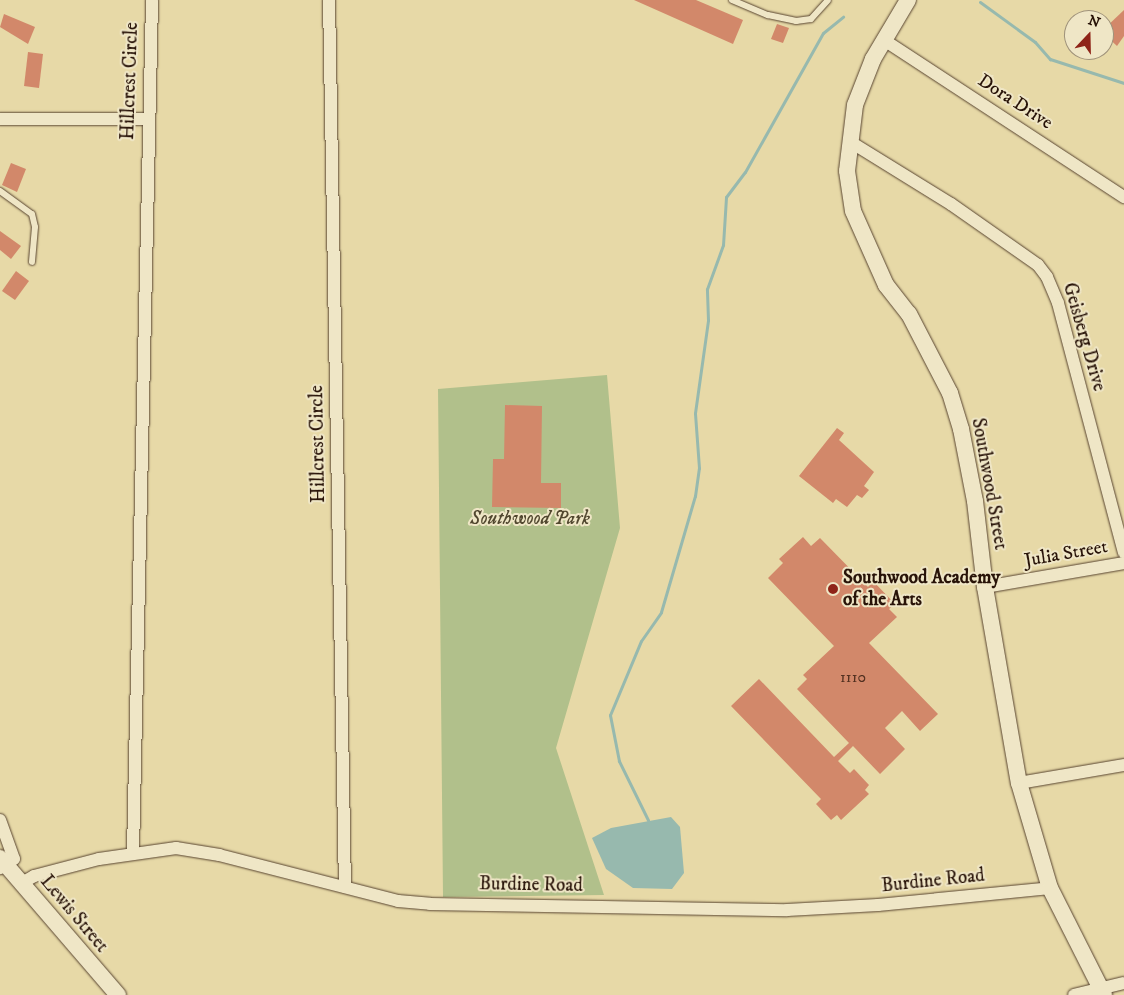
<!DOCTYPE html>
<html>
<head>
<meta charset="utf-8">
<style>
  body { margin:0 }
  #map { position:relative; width:1124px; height:995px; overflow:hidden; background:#e7d9a7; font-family:"IM FELL DW Pica",serif }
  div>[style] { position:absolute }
  .green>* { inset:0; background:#b1c08b }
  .water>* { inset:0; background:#97b9ae }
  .stream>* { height:3px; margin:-1.5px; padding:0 1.5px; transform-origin:1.5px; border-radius:1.5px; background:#97b9ae }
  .building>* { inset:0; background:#d2886a }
  .roads { filter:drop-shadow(0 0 1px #584430) drop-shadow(0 0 1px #584430) }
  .service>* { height:6px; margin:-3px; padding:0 3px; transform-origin:3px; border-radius:3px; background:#efe6c6 }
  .minor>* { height:12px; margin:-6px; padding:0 6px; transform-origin:6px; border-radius:6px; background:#efe6c6 }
  .tertiary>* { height:16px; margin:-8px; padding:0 8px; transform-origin:8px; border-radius:8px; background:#efe6c6 }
  .dots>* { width:14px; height:14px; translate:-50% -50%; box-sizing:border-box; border:2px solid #efe6c6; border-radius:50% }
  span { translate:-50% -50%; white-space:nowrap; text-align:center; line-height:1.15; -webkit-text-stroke:4px #efe6c6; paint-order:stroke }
  .number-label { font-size:16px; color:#523020 }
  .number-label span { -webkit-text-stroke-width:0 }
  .street-label { font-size:19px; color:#281308 }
  .park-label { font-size:19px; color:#51472f; font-style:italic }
  .poi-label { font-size:19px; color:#281308; font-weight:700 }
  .left { translate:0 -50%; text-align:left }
  .north { position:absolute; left:1064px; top:10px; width:50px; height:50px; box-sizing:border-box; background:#efe6c6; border:1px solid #9f927a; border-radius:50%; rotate:21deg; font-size:14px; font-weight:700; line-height:20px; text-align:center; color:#281308 }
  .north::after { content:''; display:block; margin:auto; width:18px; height:22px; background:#8f2418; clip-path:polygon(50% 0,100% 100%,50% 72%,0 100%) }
</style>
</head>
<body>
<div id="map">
  <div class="green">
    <i style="clip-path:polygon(607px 375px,620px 528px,556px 748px,604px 895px,443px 897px,438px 389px)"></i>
  </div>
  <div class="water">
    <i style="clip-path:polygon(671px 817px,680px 827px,684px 873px,672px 889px,633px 888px,606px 869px,592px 838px,611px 828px)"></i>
  </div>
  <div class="stream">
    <i style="left:980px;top:2px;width:68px;rotate:36deg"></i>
    <i style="left:1035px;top:42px;width:23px;rotate:49deg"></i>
    <i style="left:1050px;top:59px;width:78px;rotate:18deg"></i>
    <i style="left:648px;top:820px;width:66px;rotate:-116.2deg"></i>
    <i style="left:619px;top:761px;width:47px;rotate:-101.1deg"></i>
    <i style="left:610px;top:715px;width:80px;rotate:-67.3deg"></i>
    <i style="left:641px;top:641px;width:35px;rotate:-55deg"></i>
    <i style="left:661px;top:612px;width:121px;rotate:-73.7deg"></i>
    <i style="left:695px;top:496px;width:28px;rotate:-82deg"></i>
    <i style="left:699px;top:468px;width:55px;rotate:-94.2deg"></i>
    <i style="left:695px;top:413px;width:94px;rotate:-82deg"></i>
    <i style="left:708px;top:320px;width:31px;rotate:-92deg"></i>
    <i style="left:707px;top:289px;width:47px;rotate:-70deg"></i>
    <i style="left:723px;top:245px;width:48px;rotate:-86.4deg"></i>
    <i style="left:726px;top:197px;width:31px;rotate:-53deg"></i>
    <i style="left:745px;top:172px;width:159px;rotate:-60.7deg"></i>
    <i style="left:823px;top:33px;width:26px;rotate:-39deg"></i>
  </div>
  <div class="building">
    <i style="clip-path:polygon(634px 0,696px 0,743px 20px,733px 44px)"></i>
    <i style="clip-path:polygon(1124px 10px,1124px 36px,1117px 46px,1104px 34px,1104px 29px)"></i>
    <i style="clip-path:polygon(4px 14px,35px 27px,28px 44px,0 27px)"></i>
    <i style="clip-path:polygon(777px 24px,789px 28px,783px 43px,771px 39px)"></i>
    <i style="clip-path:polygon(28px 52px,43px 54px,39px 88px,24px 86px)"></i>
    <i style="clip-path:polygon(11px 163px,26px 169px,17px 192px,2px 185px)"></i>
    <i style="clip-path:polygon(0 231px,21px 246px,11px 259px,0 250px)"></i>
    <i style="clip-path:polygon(16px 271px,29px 281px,15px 300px,2px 291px)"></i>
    <i style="clip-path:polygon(505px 405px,542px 406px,541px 483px,561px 483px,561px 508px,492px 507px,493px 459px,504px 459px)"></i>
    <i style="clip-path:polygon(837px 428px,844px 433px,839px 440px,874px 472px,864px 486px,869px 490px,862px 498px,857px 495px,847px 507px,836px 499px,833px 503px,799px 476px)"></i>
    <i style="clip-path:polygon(803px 537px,811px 546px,820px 538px,868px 587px,873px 581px,895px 604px,889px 609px,897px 617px,869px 643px,938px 714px,920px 731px,902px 711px,885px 728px,905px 749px,880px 774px,853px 746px,838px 761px,850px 773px,854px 769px,869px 785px,865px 790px,869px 794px,841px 820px,837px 815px,831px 820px,816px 804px,821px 799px,731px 706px,759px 679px,834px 757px,849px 743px,797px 689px,807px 679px,803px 675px,834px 646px,768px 578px,783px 563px,779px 559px)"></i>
  </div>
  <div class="roads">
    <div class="service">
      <i style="left:732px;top:0;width:39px;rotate:23deg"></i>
      <i style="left:768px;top:15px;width:29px;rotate:12deg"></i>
      <i style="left:796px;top:21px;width:15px;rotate:-8deg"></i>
      <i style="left:811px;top:19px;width:25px;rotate:-48deg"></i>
      <i style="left:0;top:191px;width:39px;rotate:36deg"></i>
      <i style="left:32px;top:214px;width:13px;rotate:77deg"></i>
      <i style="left:35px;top:227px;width:35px;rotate:95deg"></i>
    </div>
    <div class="minor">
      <i style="left:329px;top:0;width:887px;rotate:88.97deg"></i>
      <i style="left:884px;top:40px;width:287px;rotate:33.2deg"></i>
      <i style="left:0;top:119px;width:148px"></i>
      <i style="left:849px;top:141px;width:120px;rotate:31.7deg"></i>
      <i style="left:951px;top:204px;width:106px;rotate:35deg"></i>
      <i style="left:1038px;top:265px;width:15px;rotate:53deg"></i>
      <i style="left:1047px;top:277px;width:28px;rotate:67deg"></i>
      <i style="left:1058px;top:303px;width:258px;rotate:75.2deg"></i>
      <i style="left:985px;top:587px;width:141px;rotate:-9.8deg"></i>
      <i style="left:1019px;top:783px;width:107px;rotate:-9.7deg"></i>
      <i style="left:0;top:820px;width:41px;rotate:70.3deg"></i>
      <i style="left:14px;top:859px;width:17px;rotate:147deg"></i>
      <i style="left:133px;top:852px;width:852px;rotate:-88.72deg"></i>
      <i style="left:22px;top:883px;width:14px;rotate:-30deg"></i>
      <i style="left:34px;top:876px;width:67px;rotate:-14.7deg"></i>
      <i style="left:99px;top:859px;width:78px;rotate:-8.1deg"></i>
      <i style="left:176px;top:848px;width:44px;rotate:9.2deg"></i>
      <i style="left:219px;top:855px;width:185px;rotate:14.4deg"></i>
      <i style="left:398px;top:901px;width:32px;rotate:5deg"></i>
      <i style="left:430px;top:904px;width:357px;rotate:1deg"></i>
      <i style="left:787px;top:910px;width:91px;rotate:-3.1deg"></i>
      <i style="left:878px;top:905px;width:173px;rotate:-5.6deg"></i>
      <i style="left:1074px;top:995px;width:51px;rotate:-13.5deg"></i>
    </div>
    <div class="tertiary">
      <i style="left:908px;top:0;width:69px;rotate:120.7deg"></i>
      <i style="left:873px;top:59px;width:49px;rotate:111.4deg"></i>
      <i style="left:855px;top:105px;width:66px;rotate:96.9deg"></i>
      <i style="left:847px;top:171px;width:40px;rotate:81.5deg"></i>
      <i style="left:853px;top:211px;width:81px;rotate:66deg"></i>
      <i style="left:886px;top:285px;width:37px;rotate:52deg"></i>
      <i style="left:909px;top:314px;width:89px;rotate:62.6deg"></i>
      <i style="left:950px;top:393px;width:38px;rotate:73deg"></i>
      <i style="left:961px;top:429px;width:73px;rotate:79deg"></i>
      <i style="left:975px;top:501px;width:87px;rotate:83.4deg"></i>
      <i style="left:985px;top:587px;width:199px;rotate:80.2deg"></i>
      <i style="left:1019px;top:783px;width:109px;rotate:73.6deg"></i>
      <i style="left:1050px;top:888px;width:120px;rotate:63.2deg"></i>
      <i style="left:0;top:858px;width:181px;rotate:49.3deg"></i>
    </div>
  </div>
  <div class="dots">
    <i style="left:833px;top:589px;background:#8f2418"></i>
  </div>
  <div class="number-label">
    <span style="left:853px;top:677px">1110</span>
  </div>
  <div class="street-label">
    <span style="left:130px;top:81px;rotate:-88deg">Hillcrest Circle</span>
    <span style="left:1015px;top:102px;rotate:33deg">Dora Drive</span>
    <span style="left:1084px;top:337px;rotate:74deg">Geisberg Drive</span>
    <span style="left:318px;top:444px;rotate:-91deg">Hillcrest Circle</span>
    <span style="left:989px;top:484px;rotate:80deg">Southwood Street</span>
    <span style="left:1066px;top:554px;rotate:-10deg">Julia Street</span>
    <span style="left:933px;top:881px;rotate:-6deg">Burdine Road</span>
    <span style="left:531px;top:885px;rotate:1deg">Burdine Road</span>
    <span style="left:74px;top:914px;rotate:50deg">Lewis Street</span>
  </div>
  <div class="park-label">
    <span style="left:530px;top:519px">Southwood Park</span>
  </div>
  <div class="poi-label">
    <span class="left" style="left:843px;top:589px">Southwood Academy<br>of the Arts</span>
  </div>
  <div class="north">N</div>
</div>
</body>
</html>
